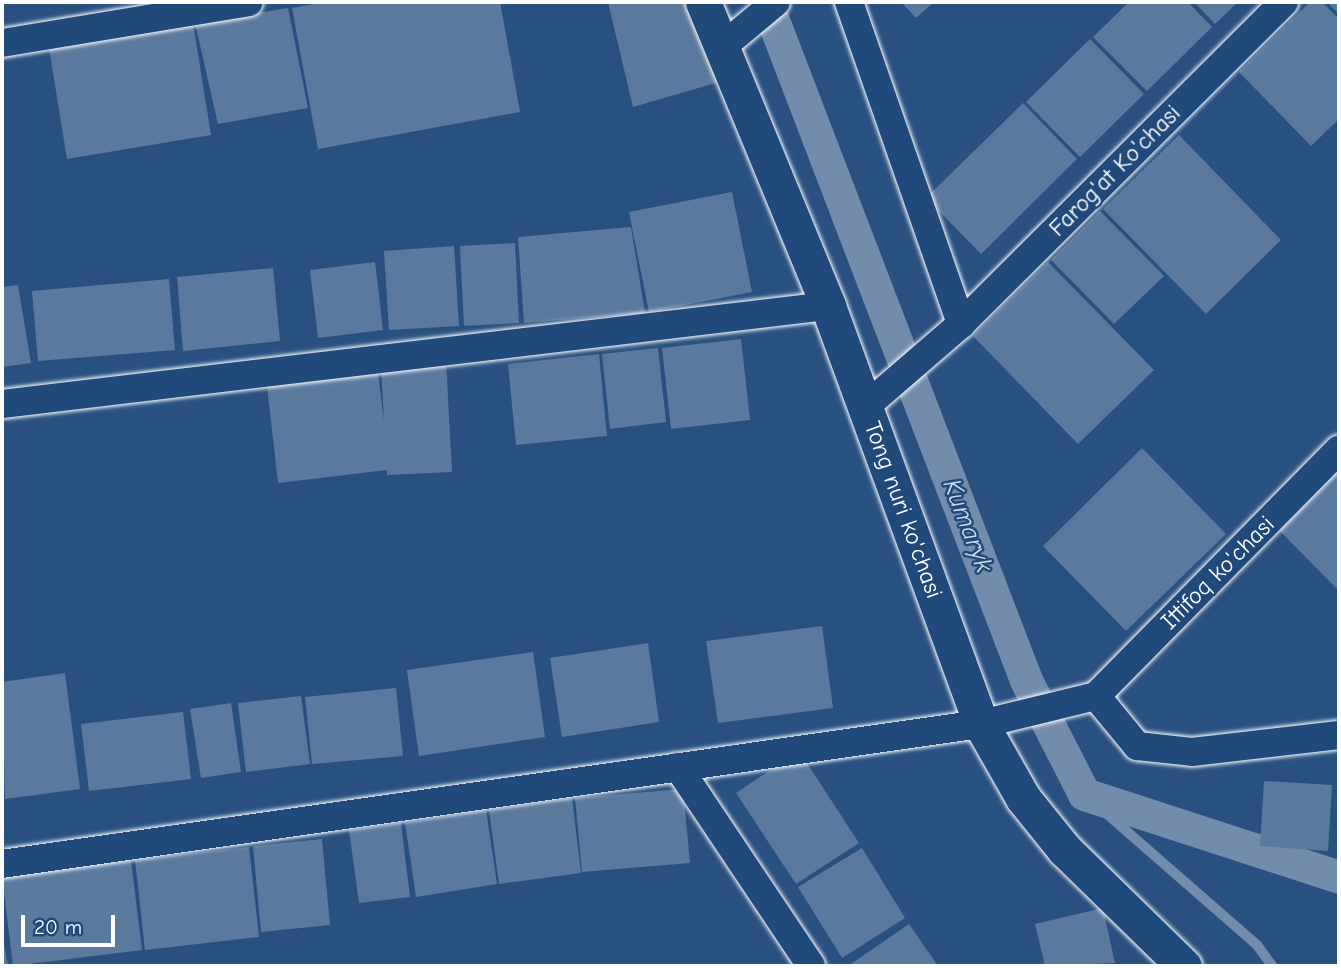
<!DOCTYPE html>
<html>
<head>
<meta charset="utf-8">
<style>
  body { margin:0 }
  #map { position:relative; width:1341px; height:968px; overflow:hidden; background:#28517f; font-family:"Comic Neue",sans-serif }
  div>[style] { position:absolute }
  .stream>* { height:10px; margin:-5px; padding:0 5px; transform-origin:5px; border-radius:5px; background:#718dab }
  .canal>* { height:33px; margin:-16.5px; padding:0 16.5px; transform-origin:16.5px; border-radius:16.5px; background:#718dab }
  .building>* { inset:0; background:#5a7a9d }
  .roads { filter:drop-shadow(0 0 2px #fff) drop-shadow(0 0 2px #fff) }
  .minor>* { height:28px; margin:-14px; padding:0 14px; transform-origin:14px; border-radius:14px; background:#1f4a7a }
  .tertiary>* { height:35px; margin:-17.5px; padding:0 17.5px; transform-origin:17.5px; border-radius:17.5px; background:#1f4a7a }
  span { translate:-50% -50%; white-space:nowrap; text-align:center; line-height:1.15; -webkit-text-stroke:5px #1f4a7a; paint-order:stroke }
  .street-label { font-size:24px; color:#fff }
  .water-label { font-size:26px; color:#d4dde6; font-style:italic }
  .frame { position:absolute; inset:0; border:4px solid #fff; pointer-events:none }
  .scale { position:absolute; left:21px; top:915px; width:94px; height:32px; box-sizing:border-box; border:4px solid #fff; border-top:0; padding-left:9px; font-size:21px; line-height:24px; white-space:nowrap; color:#fff; -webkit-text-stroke:5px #1f4a7a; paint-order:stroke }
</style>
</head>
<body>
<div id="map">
  <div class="stream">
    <i style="left:1084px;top:794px;width:230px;rotate:41.1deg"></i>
    <i style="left:1257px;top:945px;width:26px;rotate:54deg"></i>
  </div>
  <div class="canal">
    <i style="left:766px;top:2px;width:726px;rotate:69.02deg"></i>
    <i style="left:1026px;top:680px;width:128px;rotate:63deg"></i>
    <i style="left:1084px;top:794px;width:268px;rotate:18deg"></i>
  </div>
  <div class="building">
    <i style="clip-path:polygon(324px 2px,500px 2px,520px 112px,318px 149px,292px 8px)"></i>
    <i style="clip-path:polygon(608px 2px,695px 2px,726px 80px,633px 107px)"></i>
    <i style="clip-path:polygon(901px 2px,934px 2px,916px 18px)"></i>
    <i style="clip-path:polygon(1129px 2px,1188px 2px,1212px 27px,1147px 91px,1093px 37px)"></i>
    <i style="clip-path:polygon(1194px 2px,1238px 2px,1215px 24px)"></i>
    <i style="clip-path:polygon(1310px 2px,1322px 2px,1339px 19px,1339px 119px,1311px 146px,1239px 72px)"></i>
    <i style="clip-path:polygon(1327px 2px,1339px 2px,1339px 14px)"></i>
    <i style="clip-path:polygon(288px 8px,308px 108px,218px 124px,195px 23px)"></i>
    <i style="clip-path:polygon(193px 23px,211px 135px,67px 159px,49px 48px)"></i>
    <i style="clip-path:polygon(1090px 39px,1144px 94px,1080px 157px,1026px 102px)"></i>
    <i style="clip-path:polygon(1023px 103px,1077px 159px,981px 254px,926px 198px)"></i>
    <i style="clip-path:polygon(1179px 135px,1281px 240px,1206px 314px,1103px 209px)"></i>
    <i style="clip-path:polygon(732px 192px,752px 292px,649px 312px,629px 212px)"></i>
    <i style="clip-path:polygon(1100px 211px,1164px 276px,1114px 324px,1051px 260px)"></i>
    <i style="clip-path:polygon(631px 227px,645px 313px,524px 323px,518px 237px)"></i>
    <i style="clip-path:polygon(515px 243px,519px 323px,464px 326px,460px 246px)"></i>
    <i style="clip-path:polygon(454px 246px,459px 326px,389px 330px,384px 251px)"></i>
    <i style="clip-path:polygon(375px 262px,383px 330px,318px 338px,310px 270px)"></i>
    <i style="clip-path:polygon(1048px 262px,1154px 370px,1078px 444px,973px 336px)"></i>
    <i style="clip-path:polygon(273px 268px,280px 341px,183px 351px,177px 277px)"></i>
    <i style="clip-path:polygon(169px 279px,175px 350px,38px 361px,32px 291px)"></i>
    <i style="clip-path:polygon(18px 285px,31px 363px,2px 367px,2px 287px)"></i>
    <i style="clip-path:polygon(741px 339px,750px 420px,671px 429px,662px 348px)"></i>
    <i style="clip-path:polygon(658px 348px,666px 422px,610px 429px,602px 354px)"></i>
    <i style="clip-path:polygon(599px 354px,607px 436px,516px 445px,508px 364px)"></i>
    <i style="clip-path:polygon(446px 361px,452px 472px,387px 475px,387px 470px,278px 483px,266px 377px,377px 364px,384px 422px,381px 364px)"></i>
    <i style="clip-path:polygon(1142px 448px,1226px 534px,1126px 631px,1043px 546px)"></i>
    <i style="clip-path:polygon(1339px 462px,1339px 587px,1337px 589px,1275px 526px)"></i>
    <i style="clip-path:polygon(822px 626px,833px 708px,718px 723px,706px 641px)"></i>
    <i style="clip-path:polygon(648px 643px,659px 722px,562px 737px,550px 658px)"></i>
    <i style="clip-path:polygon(533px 652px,545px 737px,419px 756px,407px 670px)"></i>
    <i style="clip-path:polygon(65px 673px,80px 789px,5px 799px,2px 682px)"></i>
    <i style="clip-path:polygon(396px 688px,403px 756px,312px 764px,305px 697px)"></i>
    <i style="clip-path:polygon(301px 696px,310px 764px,246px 772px,238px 703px)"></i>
    <i style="clip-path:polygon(231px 703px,241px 772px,201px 778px,190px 709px)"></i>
    <i style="clip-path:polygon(183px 712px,191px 779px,89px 791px,81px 724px)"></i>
    <i style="clip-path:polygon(799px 751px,859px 843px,796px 884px,736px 793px)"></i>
    <i style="clip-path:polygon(1264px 781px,1332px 785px,1328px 851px,1260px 846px)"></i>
    <i style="clip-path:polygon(683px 789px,690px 863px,582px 872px,575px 798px)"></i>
    <i style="clip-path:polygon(572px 798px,581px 873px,499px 884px,489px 810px)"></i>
    <i style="clip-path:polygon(486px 810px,497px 884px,416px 897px,405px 823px)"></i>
    <i style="clip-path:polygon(401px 823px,410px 897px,359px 903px,349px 830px)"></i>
    <i style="clip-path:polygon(322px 839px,330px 925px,261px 932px,253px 846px)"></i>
    <i style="clip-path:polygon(249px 847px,259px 937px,145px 950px,135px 860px)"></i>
    <i style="clip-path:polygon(862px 848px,905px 918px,842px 958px,798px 887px)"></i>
    <i style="clip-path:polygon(131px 860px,142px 950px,13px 966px,2px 876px)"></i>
    <i style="clip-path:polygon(1103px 908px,1115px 963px,1045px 966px,1035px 924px)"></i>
    <i style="clip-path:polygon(909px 924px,938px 966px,848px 966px)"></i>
    <i style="clip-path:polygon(2px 934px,8px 965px,2px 966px)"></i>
  </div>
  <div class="roads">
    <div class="minor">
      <i style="left:849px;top:2px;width:341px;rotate:70.8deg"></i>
      <i style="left:2px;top:43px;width:250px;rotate:-9.4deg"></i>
      <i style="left:722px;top:47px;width:70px;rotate:-39.8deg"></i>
      <i style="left:2px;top:404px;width:832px;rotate:-6.77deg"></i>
      <i style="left:865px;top:407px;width:127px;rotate:-40.8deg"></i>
      <i style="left:961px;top:324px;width:456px;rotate:-44.9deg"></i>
      <i style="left:1096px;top:696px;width:65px;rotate:50.6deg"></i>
      <i style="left:1137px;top:746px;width:55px;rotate:6.2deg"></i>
      <i style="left:1192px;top:752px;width:148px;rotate:-6.6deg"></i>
      <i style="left:678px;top:767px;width:239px;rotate:56.2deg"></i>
      <i style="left:2px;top:864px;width:989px;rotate:-8.14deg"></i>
      <i style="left:981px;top:724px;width:118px;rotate:-13.7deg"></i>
      <i style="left:1096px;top:696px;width:346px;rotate:-45.4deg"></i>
    </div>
    <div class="tertiary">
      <i style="left:703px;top:2px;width:329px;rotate:67.6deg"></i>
      <i style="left:828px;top:306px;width:445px;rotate:69.9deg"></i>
      <i style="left:981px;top:724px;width:85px;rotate:60.4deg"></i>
      <i style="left:1023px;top:798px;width:67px;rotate:51.1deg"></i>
      <i style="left:1065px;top:850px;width:166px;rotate:44.3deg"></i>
    </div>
  </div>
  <div class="street-label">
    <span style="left:1115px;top:171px;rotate:-45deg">Farog'at Ko'chasi</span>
    <span style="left:903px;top:510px;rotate:70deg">Tong nuri ko'chasi</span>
    <span style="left:1218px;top:573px;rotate:-45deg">Ittifoq ko'chasi</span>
  </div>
  <div class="water-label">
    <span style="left:967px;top:526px;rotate:69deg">Kumaryk</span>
  </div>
  <div class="frame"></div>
  <div class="scale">20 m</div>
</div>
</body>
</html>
